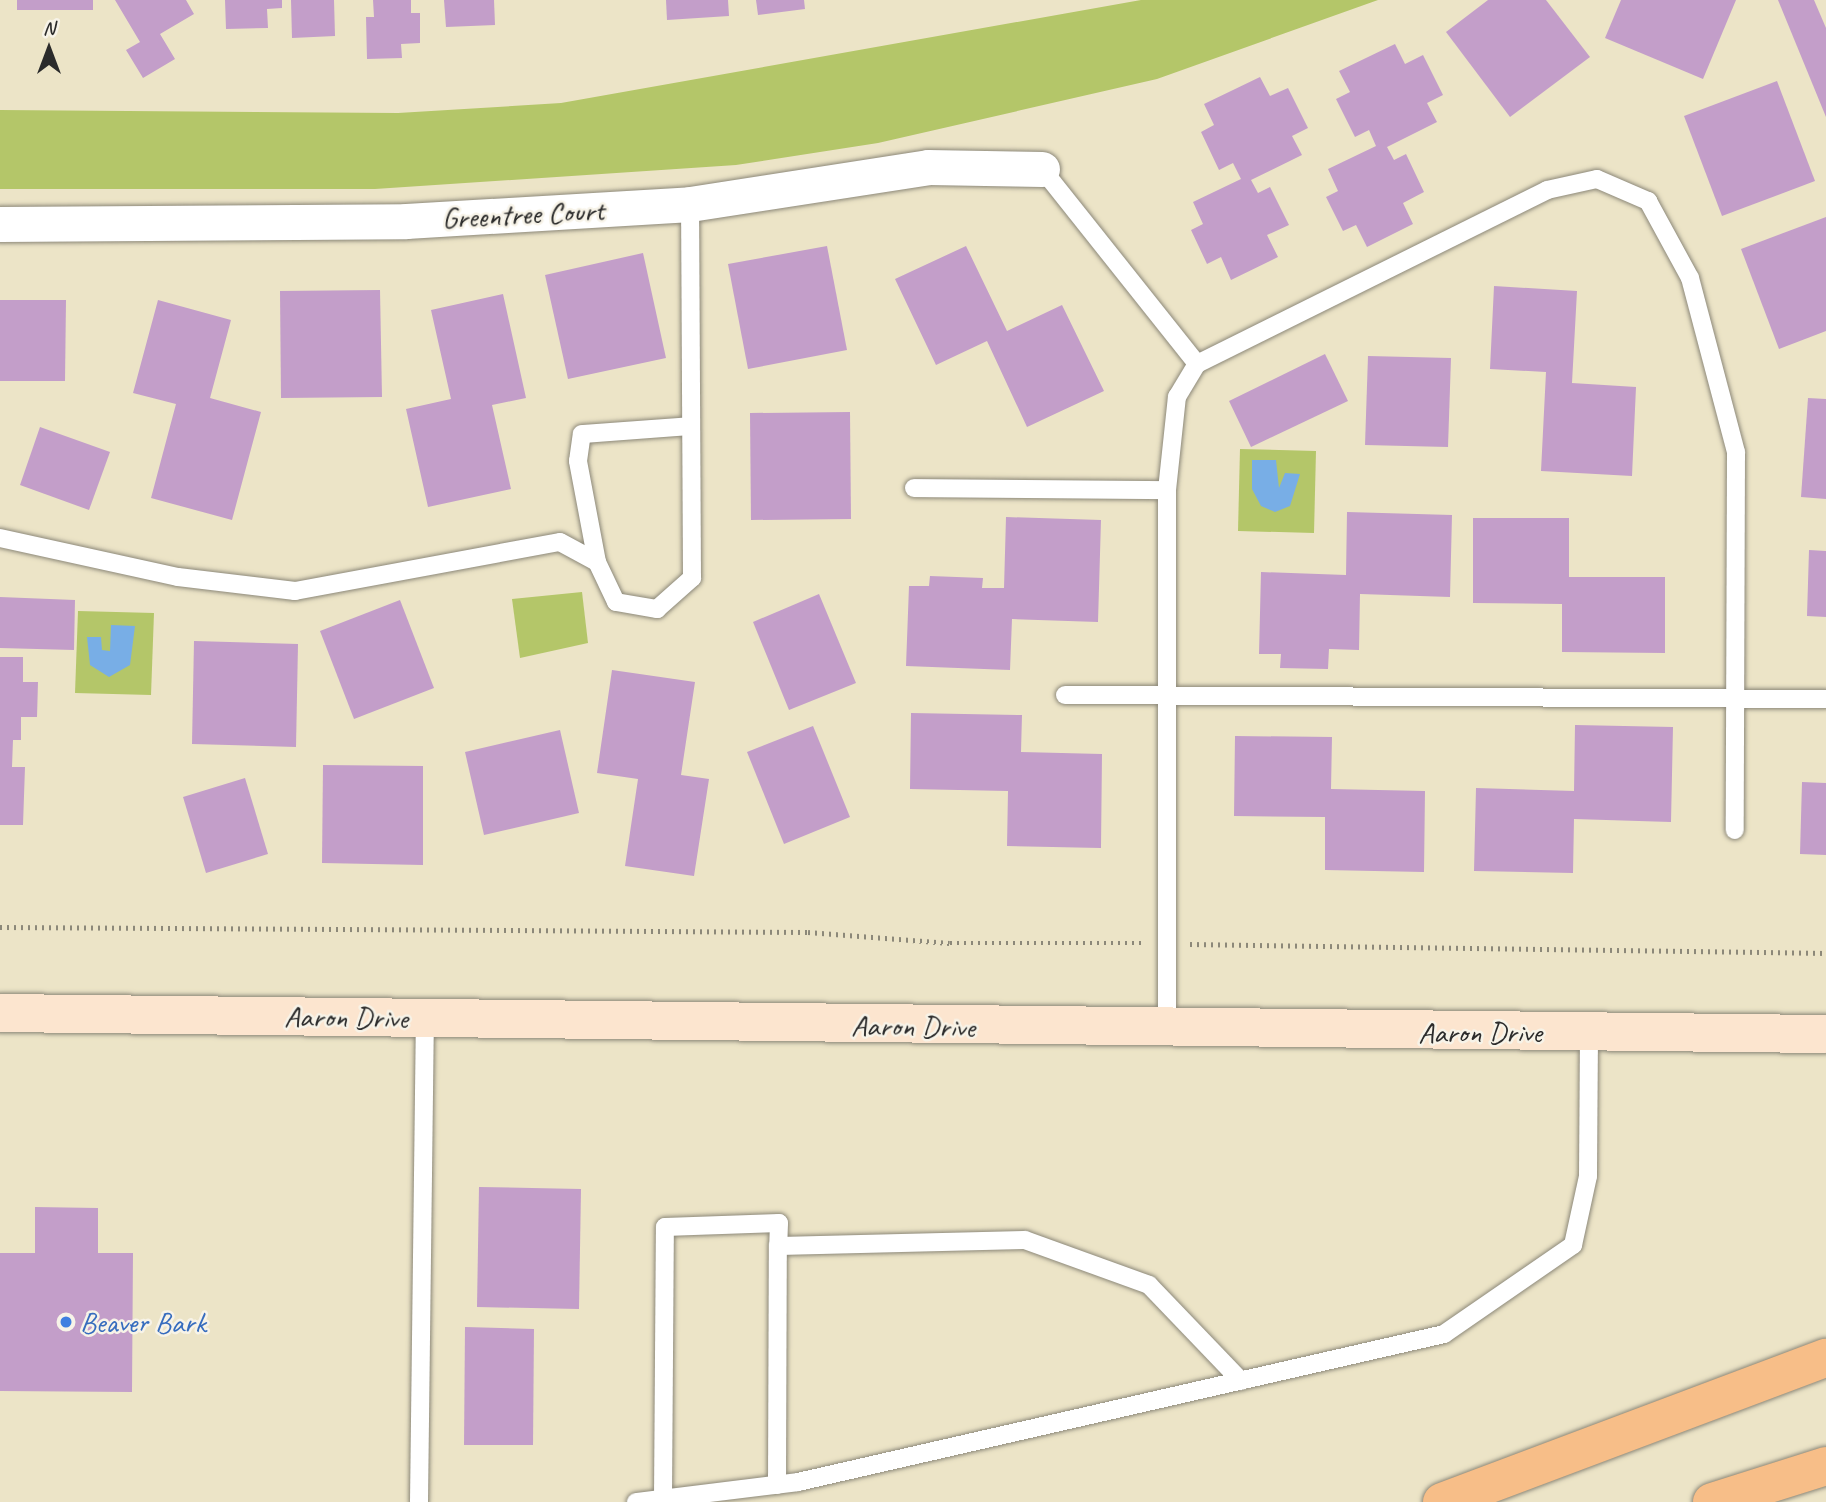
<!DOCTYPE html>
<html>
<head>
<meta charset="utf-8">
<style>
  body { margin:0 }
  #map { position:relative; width:1826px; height:1502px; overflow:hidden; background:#ece4c7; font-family:Caveat,sans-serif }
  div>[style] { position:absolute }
  .green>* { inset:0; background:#b4c669 }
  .water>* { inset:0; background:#78aee6 }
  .building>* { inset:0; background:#c39ec9 }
  .path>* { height:4.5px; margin-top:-2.25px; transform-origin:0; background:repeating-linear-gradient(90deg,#8c8879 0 2px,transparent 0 7px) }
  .roads { filter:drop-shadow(0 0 2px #8c8879) drop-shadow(0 0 2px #8c8879) }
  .lane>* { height:18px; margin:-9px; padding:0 9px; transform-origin:9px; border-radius:9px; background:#fff }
  .street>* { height:35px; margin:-17.5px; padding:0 17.5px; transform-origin:17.5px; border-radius:17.5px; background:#fff }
  .secondary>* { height:38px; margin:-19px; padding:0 19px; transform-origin:19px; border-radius:19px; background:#fce5cf }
  .highway>* { height:38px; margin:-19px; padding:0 19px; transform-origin:19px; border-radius:19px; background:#f7be88 }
  .dots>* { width:19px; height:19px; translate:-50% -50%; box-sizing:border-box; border:4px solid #f7f3e8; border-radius:50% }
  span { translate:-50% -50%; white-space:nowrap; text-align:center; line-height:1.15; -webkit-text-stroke:5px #f7f3e8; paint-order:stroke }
  .street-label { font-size:30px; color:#2b2b2b }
  .shop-label { font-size:30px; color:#366cbe }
  .left { translate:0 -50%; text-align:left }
  .north { position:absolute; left:14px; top:14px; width:70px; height:70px; -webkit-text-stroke:5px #f7f3e8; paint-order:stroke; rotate:0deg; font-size:19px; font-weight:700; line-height:28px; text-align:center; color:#2b2b2b }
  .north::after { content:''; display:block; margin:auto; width:24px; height:32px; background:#2b2b2b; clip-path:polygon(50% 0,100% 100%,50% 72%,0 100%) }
</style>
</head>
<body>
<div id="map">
  <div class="green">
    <i style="clip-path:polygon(1141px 0,1378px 0,1157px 79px,878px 143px,736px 165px,375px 189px,0 189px,0 110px,398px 113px,561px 103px)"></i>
    <i style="clip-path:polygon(1240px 449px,1316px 451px,1314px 533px,1238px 531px)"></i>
    <i style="clip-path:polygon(582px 592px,588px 643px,520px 658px,512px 599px)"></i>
    <i style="clip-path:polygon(78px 611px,154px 613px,151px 695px,75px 693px)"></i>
  </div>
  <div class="water">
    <i style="clip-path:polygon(1252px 460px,1276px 460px,1279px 488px,1285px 473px,1300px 474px,1290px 506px,1275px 512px,1261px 506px,1252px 489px)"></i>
    <i style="clip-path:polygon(111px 625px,135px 626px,130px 665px,109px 677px,90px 665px,87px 637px,101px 637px,102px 650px,110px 651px)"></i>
  </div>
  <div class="building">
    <i style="clip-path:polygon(17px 0,93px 0,93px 10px,17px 10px)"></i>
    <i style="clip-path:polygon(115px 0,186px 0,194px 14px,160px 34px,175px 59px,143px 78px,126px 50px,140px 42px)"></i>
    <i style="clip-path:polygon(225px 0,282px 0,282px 8px,267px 9px,268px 28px,226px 29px)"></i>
    <i style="clip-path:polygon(291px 0,334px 0,335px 36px,292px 38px)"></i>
    <i style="clip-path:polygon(373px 0,411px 0,411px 13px,420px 13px,420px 43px,401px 44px,402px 58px,367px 59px,366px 17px,374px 17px)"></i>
    <i style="clip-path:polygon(444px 0,494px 0,495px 25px,446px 27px)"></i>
    <i style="clip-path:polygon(666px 0,728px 0,729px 16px,667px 20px)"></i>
    <i style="clip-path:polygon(756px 0,804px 0,805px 9px,758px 15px)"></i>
    <i style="clip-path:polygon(1488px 0,1546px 0,1590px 57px,1510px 117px,1446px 32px)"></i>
    <i style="clip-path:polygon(1621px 0,1736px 0,1703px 79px,1605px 38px)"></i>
    <i style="clip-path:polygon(1778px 0,1814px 0,1826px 28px,1826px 117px)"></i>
    <i style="clip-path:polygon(1395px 44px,1405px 64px,1423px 55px,1443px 95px,1427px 103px,1437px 122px,1387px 147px,1394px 160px,1406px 154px,1424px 192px,1403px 203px,1413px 224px,1367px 247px,1356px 225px,1343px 231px,1326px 197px,1338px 191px,1328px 169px,1376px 146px,1369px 130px,1355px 137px,1336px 99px,1350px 92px,1339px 71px)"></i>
    <i style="clip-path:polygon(1260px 77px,1270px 96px,1288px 88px,1308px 128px,1292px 136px,1302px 155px,1251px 180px,1258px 193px,1270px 187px,1289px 225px,1267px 235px,1278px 257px,1231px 280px,1221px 257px,1207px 264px,1191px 230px,1203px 224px,1193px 202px,1241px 179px,1233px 163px,1219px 170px,1201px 132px,1214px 125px,1204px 104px)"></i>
    <i style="clip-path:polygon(1777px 81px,1815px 181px,1722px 216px,1684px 116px)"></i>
    <i style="clip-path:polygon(1826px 217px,1826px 331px,1779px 349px,1741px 249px)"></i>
    <i style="clip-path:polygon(827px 246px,847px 350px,748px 369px,728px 264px)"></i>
    <i style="clip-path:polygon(966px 246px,1007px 331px,1062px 305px,1104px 391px,1027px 427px,987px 341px,936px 365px,895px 279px)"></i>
    <i style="clip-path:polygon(643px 253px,666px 358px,568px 379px,545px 275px)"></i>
    <i style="clip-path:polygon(1494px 286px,1577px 291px,1572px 383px,1636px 387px,1632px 476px,1541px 471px,1546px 372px,1490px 369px)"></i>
    <i style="clip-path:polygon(380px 290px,382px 397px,281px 398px,280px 291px)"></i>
    <i style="clip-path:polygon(503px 294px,526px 398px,492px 405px,511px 489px,428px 507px,406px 409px,451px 399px,431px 310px)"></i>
    <i style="clip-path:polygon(0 300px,66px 300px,65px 381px,0 381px)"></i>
    <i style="clip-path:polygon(158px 300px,231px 320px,210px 398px,261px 412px,232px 520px,151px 498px,176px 404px,133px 393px)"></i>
    <i style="clip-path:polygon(1325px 354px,1348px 401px,1251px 447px,1229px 401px)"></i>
    <i style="clip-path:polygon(1368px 356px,1451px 358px,1448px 447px,1365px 445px)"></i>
    <i style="clip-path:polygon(1808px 398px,1826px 399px,1826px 499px,1801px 497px)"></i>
    <i style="clip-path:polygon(850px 412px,851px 519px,751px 520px,750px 413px)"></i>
    <i style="clip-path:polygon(40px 427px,110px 452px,89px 510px,20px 485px)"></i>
    <i style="clip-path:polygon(1347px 512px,1452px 515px,1450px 597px,1360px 594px,1359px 650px,1329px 649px,1328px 669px,1280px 668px,1281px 654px,1259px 654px,1261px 572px,1346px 575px)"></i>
    <i style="clip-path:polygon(1006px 517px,1101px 520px,1098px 622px,1012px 619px,1010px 670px,906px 666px,909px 586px,929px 586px,930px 576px,983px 578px,982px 588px,1004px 588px)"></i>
    <i style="clip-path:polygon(1473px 518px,1569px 518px,1569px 577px,1665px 577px,1665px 653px,1562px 652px,1562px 604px,1473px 603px)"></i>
    <i style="clip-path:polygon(1809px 550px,1826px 551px,1826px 617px,1807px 616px)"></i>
    <i style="clip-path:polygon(819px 594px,856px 683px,789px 710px,753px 622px)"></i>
    <i style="clip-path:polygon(0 597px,75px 600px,74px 650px,0 648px)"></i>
    <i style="clip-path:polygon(400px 600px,434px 688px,354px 719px,320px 631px)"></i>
    <i style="clip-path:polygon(194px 641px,298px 644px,296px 747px,192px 744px)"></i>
    <i style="clip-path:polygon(0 657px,23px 657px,23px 682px,38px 682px,37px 717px,21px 717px,21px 740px,13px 740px,12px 767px,25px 767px,23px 825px,0 825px)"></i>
    <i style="clip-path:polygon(612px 670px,695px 682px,681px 775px,709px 779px,694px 876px,625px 866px,638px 779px,597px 773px)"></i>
    <i style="clip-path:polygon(911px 713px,1022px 715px,1021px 752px,1102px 754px,1101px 848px,1007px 846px,1008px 791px,910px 789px)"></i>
    <i style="clip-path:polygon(1575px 725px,1673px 727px,1671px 822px,1574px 819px,1573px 873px,1474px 871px,1476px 788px,1574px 791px)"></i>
    <i style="clip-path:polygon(813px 726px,850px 817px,784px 844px,747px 752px)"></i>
    <i style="clip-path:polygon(560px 730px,579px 813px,484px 835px,465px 752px)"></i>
    <i style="clip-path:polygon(1235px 736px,1332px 737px,1331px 789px,1425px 791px,1424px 872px,1325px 870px,1325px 817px,1234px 816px)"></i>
    <i style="clip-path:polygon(323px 765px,423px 766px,423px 865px,322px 863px)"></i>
    <i style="clip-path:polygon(245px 778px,268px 854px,206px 873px,183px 797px)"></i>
    <i style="clip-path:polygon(1802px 782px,1826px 783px,1826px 855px,1800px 854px)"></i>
    <i style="clip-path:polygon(479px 1187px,581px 1189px,579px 1309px,477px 1307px)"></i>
    <i style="clip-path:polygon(35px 1207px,98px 1208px,98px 1253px,133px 1253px,132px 1392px,0 1391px,0 1253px,35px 1253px)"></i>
    <i style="clip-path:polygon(465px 1327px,534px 1329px,533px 1445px,464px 1445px)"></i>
  </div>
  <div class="path">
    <i style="left:0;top:927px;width:808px;rotate:0.35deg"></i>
    <i style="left:808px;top:932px;width:142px;rotate:4.4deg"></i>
    <i style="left:950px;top:943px;width:193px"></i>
    <i style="left:1190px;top:944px;width:636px;rotate:0.81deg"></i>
  </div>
  <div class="roads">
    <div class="lane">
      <i style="left:1042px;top:169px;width:249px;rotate:51.5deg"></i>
      <i style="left:914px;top:488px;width:253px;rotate:0.5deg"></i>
      <i style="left:0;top:538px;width:182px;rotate:12.4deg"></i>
      <i style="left:178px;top:577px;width:118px;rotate:6.8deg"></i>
      <i style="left:295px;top:591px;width:269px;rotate:-10.5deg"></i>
      <i style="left:560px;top:542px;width:42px;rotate:28.4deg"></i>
      <i style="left:597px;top:562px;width:44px;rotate:64.6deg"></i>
      <i style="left:616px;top:602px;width:42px;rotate:9.7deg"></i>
      <i style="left:657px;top:609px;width:47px;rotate:-41.5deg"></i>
      <i style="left:692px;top:578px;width:374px;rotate:-90.3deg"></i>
      <i style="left:597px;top:562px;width:103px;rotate:-100.7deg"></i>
      <i style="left:578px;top:461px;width:27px;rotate:-82deg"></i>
      <i style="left:582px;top:434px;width:109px;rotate:-4.2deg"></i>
      <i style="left:1065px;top:695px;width:761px;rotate:0.3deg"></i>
      <i style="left:1167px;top:1030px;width:540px;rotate:-90deg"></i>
      <i style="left:1167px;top:490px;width:94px;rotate:-83.9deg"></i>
      <i style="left:1177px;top:397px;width:39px;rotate:-59deg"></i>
      <i style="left:1197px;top:364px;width:391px;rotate:-26.4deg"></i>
      <i style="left:1547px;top:190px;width:51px;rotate:-12.4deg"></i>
      <i style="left:1597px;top:179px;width:56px;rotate:23.3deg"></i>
      <i style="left:1648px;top:201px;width:88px;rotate:61.4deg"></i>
      <i style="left:1690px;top:278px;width:180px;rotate:75.2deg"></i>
      <i style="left:1736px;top:452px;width:378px;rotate:90.2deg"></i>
      <i style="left:777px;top:1485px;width:239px;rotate:-89.8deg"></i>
      <i style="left:778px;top:1246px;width:247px;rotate:-1.4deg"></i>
      <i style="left:1025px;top:1240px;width:132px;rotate:19.9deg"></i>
      <i style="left:1149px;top:1285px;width:133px;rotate:46.2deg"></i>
      <i style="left:663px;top:1499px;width:272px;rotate:-89.6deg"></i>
      <i style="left:665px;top:1227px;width:114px;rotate:-2deg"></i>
      <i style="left:779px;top:1223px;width:23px;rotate:92deg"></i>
      <i style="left:419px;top:1502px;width:483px;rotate:-89.3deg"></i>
      <i style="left:636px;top:1502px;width:163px;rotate:-7deg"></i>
      <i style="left:798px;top:1482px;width:663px;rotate:-12.9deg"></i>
      <i style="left:1444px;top:1334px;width:157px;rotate:-34.6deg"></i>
      <i style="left:1573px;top:1245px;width:71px;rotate:-77.7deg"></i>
      <i style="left:1588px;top:1176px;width:144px;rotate:-89.6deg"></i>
    </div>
    <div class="street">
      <i style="left:0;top:224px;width:406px;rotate:-0.4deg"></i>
      <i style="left:406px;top:221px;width:285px;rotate:-3.4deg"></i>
      <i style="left:690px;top:204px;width:241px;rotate:-8.8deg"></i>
      <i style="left:928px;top:167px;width:114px;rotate:1deg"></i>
    </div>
    <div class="secondary">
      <i style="left:0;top:1013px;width:1826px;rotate:0.66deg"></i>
    </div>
    <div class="highway">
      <i style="left:1442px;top:1502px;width:410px;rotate:-20.6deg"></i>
      <i style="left:1712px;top:1502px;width:120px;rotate:-17.5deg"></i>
    </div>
  </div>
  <div class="dots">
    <i style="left:66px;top:1322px;background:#3f7fe0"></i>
  </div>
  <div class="street-label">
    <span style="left:523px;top:214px;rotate:-3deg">Greentree Court</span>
    <span style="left:346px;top:1017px;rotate:1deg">Aaron Drive</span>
    <span style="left:913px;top:1026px;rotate:1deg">Aaron Drive</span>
    <span style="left:1480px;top:1032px">Aaron Drive</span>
  </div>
  <div class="shop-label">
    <span class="left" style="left:80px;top:1322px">Beaver Bark</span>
  </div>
  <div class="north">N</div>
</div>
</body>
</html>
